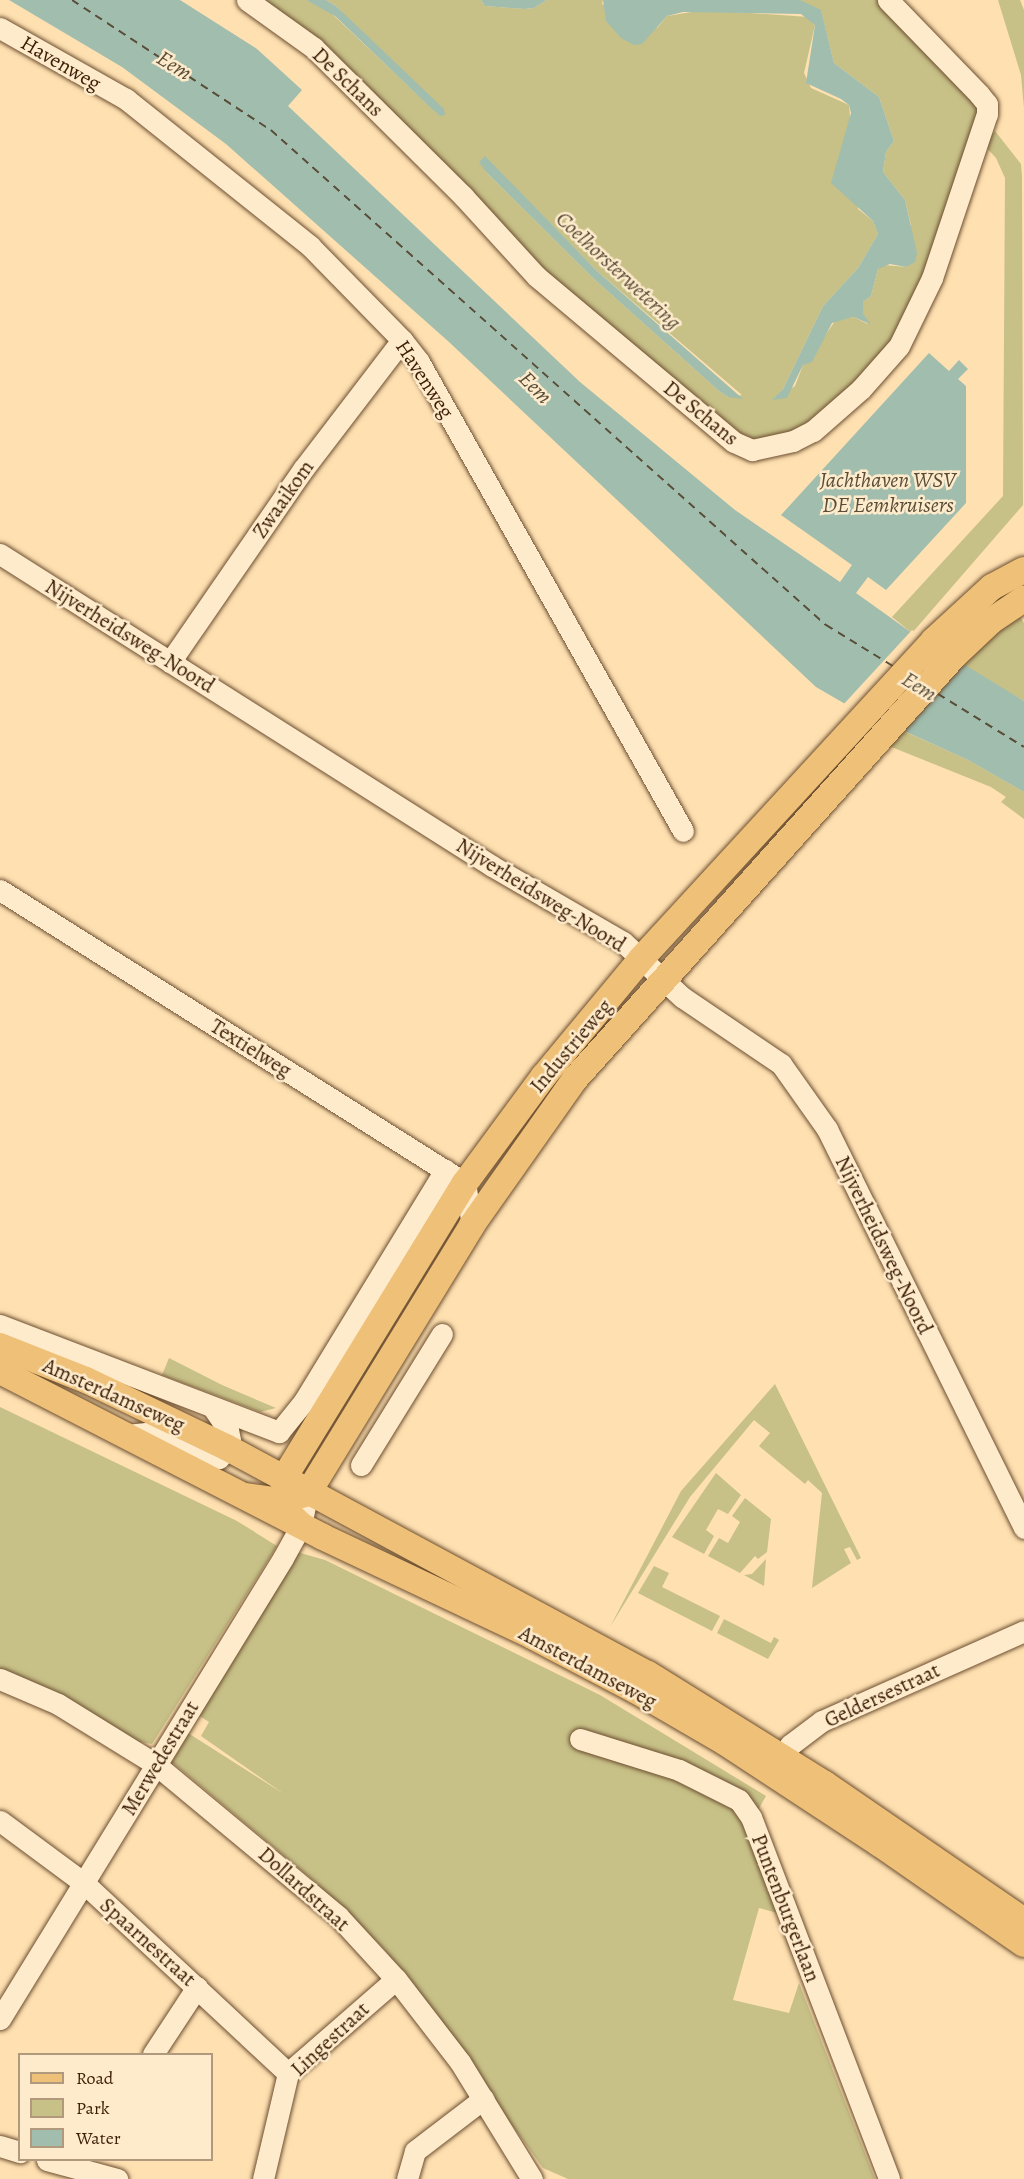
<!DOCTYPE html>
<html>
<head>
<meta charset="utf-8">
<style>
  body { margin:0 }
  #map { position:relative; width:1024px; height:2179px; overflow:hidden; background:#fee0b1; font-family:Alegreya,serif }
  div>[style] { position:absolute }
  .green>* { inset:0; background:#c7c087 }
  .water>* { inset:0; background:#a0bdae }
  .pier>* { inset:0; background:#fee0b1 }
  .ferry>* { height:1.5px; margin-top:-0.75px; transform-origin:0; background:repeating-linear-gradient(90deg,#594d38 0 8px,transparent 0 14px) }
  .roads { filter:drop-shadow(0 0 2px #6c4e30) drop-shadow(0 0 2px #6c4e30) }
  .minor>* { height:21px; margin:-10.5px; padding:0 10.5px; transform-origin:10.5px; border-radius:10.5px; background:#feebcc }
  .major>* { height:26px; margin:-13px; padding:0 13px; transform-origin:13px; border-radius:13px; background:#efc078 }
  span { translate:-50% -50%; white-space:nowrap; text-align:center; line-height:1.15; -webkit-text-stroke:5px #feebcc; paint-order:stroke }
  .street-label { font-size:21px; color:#3b1d05 }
  .water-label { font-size:22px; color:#594d38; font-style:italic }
  .legend { position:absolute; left:18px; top:2053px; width:195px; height:108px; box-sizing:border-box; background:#feebcc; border:2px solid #b0997c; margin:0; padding:8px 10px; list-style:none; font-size:18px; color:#3b1d05 }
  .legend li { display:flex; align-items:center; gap:12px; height:30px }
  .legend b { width:30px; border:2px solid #b0997c }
</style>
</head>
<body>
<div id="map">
  <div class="green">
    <i style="clip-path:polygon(evenodd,255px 0,306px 0,329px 11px,440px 116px,336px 6px,326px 0,481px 0,485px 6px,524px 9px,534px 8px,547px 0,603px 0,602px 4px,657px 28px,667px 16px,704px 10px,809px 17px,815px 25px,804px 73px,811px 88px,849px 105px,858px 209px,873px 221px,878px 234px,858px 268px,823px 306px,783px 389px,773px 400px,795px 386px,803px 365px,814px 358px,816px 349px,835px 321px,853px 317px,868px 324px,863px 313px,863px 302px,871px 296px,878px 269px,883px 265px,907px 267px,911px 225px,905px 200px,883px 172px,886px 152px,894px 141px,879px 97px,834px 63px,821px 11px,798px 0,881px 0,973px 97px,981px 113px,911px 321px,811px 428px,747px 444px,569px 298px,255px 0,485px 157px,597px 271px,742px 395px,728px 397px,719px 391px,593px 278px,487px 173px,485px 157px)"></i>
    <i style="clip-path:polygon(998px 0,1020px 0,1024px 10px,1024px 108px,1021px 75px)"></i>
    <i style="clip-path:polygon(995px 131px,1021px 164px,1022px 177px,1023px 505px,912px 633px,892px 617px,1003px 496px,1005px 178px,996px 158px,985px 146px)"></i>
    <i style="clip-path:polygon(1019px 615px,1024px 623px,1024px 701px,958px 663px)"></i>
    <i style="clip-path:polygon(897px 728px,968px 760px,1024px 792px,1024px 819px,1001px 802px,1006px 797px,991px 787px,884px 744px)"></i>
    <i style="clip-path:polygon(169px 1358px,222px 1385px,276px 1408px,260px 1412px,162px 1375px)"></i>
    <i style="clip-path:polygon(775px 1384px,861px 1558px,857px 1560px,850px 1547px,844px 1549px,851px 1563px,812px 1588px,822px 1493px,808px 1480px,805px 1484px,759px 1446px,770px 1433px,754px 1420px,690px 1497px,610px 1627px,681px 1491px)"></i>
    <i style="clip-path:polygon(0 1407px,237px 1521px,277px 1546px,152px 1744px,134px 1741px,0 1669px)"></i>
    <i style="clip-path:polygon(716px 1473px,741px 1495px,728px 1514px,718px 1509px,706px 1530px,714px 1536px,704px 1554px,672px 1537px)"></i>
    <i style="clip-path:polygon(745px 1498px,771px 1519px,767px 1552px,758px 1559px,755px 1556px,740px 1573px,708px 1556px,719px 1538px,728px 1543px,740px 1522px,732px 1516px)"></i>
    <i style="clip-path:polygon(297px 1552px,325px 1560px,600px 1695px,766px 1796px,754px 1817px,723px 1788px,681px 1765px,576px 1736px,582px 1744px,680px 1774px,731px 1801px,747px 1820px,760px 1842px,781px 1914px,759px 1908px,733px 2000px,789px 2013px,799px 1983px,875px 2179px,568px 2179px,543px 2168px,385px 1950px,313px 1880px,172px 1762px,188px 1733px,284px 1794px,201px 1736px,209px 1722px,198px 1715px)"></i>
    <i style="clip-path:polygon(766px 1559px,764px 1586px,744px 1575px,752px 1574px)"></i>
    <i style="clip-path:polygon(654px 1566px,669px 1573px,662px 1587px,720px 1616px,712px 1631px,638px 1593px)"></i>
    <i style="clip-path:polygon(724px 1619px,771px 1643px,774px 1637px,779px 1640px,768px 1659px,717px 1633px)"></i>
  </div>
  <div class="water">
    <i style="clip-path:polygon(9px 0,180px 0,257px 49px,302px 90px,288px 106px,580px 382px,735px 510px,840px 582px,852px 565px,781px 515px,929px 353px,949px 371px,959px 360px,968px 369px,958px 379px,966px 386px,966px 503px,886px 590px,868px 577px,856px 593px,912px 633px,1024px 701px,1024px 792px,968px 760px,847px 705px,816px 687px,449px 342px,226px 144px,122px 67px)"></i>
    <i style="clip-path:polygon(306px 0,326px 0,336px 6px,444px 109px,445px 115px,440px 116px,431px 108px,335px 16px)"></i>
    <i style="clip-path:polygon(481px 0,547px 0,534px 8px,524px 9px,485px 6px)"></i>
    <i style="clip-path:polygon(603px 0,800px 0,821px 10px,834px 63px,879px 97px,894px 141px,886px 152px,883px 172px,905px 200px,917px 253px,915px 262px,906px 267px,890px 264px,878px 269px,871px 296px,863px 302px,863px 313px,870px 324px,853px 317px,832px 323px,812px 362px,803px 365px,787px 398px,772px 400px,783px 389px,823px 306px,858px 268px,878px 234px,873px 221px,831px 183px,851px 113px,849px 105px,841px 99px,806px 83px,815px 25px,801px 14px,683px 12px,667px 16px,642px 44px,634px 45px,621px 38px,606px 21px)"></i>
    <i style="clip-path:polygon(485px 156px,597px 271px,743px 399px,728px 397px,719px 391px,593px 278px,487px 173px,479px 162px)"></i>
  </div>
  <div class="pier">
    <i style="clip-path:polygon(912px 630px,963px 663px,898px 732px,842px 706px)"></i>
  </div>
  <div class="ferry">
    <i style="left:72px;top:0;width:238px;rotate:33.2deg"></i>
    <i style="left:271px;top:130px;width:744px;rotate:41.73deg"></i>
    <i style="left:826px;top:625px;width:79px;rotate:31.5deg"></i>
    <i style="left:938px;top:694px;width:101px;rotate:31.6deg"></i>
  </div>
  <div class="roads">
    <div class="minor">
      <i style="left:247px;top:0;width:82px;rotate:35.6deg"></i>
      <i style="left:314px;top:48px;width:210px;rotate:44.8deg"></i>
      <i style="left:463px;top:196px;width:108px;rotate:47.6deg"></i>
      <i style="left:536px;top:276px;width:258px;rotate:40deg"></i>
      <i style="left:734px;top:442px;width:20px;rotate:24deg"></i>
      <i style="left:752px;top:450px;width:42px;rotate:-12.4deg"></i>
      <i style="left:793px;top:441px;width:22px;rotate:-27deg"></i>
      <i style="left:813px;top:431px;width:64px;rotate:-41.2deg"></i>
      <i style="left:861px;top:389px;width:57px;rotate:-48.5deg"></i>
      <i style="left:899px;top:346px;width:76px;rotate:-64.1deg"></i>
      <i style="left:932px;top:278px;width:173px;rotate:-71.5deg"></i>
      <i style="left:987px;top:114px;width:10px;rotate:-90deg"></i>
      <i style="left:987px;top:104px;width:13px;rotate:-129deg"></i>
      <i style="left:979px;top:94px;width:131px;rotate:-134.1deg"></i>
      <i style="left:0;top:28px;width:145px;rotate:29.4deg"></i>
      <i style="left:126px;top:99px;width:236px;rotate:38.6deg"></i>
      <i style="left:310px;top:246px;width:132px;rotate:45.6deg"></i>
      <i style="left:402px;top:340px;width:28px;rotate:52deg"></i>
      <i style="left:419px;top:362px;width:538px;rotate:60.62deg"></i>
      <i style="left:0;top:554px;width:583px;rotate:32.38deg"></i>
      <i style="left:492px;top:866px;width:151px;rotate:30.1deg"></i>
      <i style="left:623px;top:942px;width:81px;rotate:43deg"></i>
      <i style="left:682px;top:997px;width:120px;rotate:34.1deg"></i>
      <i style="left:781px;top:1064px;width:80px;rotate:54.7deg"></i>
      <i style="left:827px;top:1129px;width:445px;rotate:63.7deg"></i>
      <i style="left:170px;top:662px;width:236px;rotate:-55.4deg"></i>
      <i style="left:304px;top:468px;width:161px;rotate:-52.6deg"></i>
      <i style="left:0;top:890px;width:550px;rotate:32.22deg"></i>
      <i style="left:465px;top:1183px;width:43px;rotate:80.5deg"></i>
      <i style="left:0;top:1325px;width:299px;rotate:21deg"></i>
      <i style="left:279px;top:1432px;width:40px;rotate:-51deg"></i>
      <i style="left:304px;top:1401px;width:271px;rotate:-58.6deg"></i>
      <i style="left:127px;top:1435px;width:31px;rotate:-6deg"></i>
      <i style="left:158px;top:1432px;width:66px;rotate:23.1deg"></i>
      <i style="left:219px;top:1458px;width:21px;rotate:-59deg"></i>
      <i style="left:230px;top:1440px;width:10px;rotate:-101deg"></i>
      <i style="left:228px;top:1430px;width:27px;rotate:-124deg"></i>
      <i style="left:361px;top:1465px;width:154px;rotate:-58.3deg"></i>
      <i style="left:0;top:1679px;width:63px;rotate:23.3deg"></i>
      <i style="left:58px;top:1704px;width:114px;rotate:31.7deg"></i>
      <i style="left:155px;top:1764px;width:238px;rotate:39.7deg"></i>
      <i style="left:338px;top:1916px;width:86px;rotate:47.4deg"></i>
      <i style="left:396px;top:1979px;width:105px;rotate:52.4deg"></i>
      <i style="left:460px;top:2062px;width:137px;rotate:58.4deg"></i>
      <i style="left:580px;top:1739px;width:104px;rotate:17.4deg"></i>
      <i style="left:679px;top:1770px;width:67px;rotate:26.6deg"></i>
      <i style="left:739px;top:1800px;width:21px;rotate:55deg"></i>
      <i style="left:751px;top:1817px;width:387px;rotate:69.1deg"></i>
      <i style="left:789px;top:1771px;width:15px;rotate:-113deg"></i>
      <i style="left:783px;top:1757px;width:14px;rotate:-60deg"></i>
      <i style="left:790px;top:1745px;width:40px;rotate:-37deg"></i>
      <i style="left:822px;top:1721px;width:221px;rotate:-24deg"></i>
      <i style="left:0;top:1821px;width:106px;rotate:36.5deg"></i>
      <i style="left:85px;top:1884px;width:277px;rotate:43deg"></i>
      <i style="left:0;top:2019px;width:541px;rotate:-58.45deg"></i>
      <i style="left:283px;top:1558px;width:38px;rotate:-61deg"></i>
      <i style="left:301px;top:1525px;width:33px;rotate:-78deg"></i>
      <i style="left:153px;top:2054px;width:80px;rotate:-56.7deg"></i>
      <i style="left:0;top:2146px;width:21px;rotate:17deg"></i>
      <i style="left:47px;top:2160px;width:73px;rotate:15.2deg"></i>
      <i style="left:263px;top:2179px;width:109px;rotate:-76.7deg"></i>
      <i style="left:288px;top:2073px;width:143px;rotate:-41deg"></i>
      <i style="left:407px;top:2179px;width:29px;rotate:-74deg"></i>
      <i style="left:415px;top:2151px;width:86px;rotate:-37.4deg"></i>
    </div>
    <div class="major">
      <i style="left:0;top:1346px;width:92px;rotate:21.6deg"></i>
      <i style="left:86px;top:1380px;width:155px;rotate:25.6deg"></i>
      <i style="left:226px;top:1447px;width:479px;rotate:28.3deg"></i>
      <i style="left:648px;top:1674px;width:208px;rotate:31.9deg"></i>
      <i style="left:825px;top:1784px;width:242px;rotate:34.5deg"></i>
      <i style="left:0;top:1371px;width:363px;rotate:27.2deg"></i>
      <i style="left:323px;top:1537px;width:231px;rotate:25.3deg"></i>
      <i style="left:532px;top:1636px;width:116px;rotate:27.7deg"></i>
      <i style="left:635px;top:1690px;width:105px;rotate:30.2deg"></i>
      <i style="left:726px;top:1743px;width:184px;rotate:33.3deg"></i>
      <i style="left:880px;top:1844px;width:175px;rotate:34.8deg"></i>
      <i style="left:246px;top:1496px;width:36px;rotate:8deg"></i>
      <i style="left:282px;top:1501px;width:27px;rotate:-17deg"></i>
      <i style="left:308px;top:1493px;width:314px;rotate:-58.5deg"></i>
      <i style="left:472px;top:1225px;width:179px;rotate:-54.8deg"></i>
      <i style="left:575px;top:1079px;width:568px;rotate:-48.14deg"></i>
      <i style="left:954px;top:656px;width:51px;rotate:-43.4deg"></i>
      <i style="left:991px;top:621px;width:40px;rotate:-34deg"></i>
      <i style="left:301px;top:1525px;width:22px;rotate:-137deg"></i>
      <i style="left:285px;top:1510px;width:32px;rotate:-92deg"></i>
      <i style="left:284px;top:1478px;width:346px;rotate:-58.5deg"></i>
      <i style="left:465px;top:1183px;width:133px;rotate:-53.6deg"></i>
      <i style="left:544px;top:1076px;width:152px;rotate:-50.3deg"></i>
      <i style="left:641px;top:959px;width:432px;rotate:-47.4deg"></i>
      <i style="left:933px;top:641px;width:80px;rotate:-42.5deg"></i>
      <i style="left:992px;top:587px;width:36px;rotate:-28deg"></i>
    </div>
  </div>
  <div class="street-label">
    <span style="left:61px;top:63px;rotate:30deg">Havenweg</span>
    <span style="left:348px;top:82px;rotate:44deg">De Schans</span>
    <span style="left:425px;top:379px;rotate:57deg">Havenweg</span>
    <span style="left:701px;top:413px;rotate:39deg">De Schans</span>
    <span style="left:283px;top:499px;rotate:-55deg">Zwaaikom</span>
    <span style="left:130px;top:636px;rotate:32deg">Nijverheidsweg-Noord</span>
    <span style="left:541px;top:895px;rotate:32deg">Nijverheidsweg-Noord</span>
    <span style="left:571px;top:1046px;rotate:-50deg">Industrieweg</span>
    <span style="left:251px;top:1048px;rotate:32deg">Textielweg</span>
    <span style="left:884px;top:1245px;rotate:64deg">Nijverheidsweg-Noord</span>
    <span style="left:114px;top:1395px;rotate:24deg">Amsterdamseweg</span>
    <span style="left:588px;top:1667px;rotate:28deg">Amsterdamseweg</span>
    <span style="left:882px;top:1695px;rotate:-25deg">Geldersestraat</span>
    <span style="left:160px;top:1758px;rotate:-59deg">Merwedestraat</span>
    <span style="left:304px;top:1889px;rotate:42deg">Dollardstraat</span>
    <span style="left:786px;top:1908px;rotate:69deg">Puntenburgerlaan</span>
    <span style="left:148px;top:1942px;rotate:42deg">Spaarnestraat</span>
    <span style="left:330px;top:2039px;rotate:-43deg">Lingestraat</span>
  </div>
  <div class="water-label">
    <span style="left:174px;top:66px;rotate:32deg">Eem</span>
    <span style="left:618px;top:271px;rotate:43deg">Coelhorsterwetering</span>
    <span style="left:535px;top:388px;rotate:45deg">Eem</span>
    <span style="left:888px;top:493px">Jachthaven WSV<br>DE Eemkruisers</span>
    <span style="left:919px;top:687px;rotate:32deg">Eem</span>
  </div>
  <ul class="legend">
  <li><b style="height:8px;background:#efc078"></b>Road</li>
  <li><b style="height:16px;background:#c7c087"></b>Park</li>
  <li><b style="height:16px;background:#a0bdae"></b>Water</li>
  </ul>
</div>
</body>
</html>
